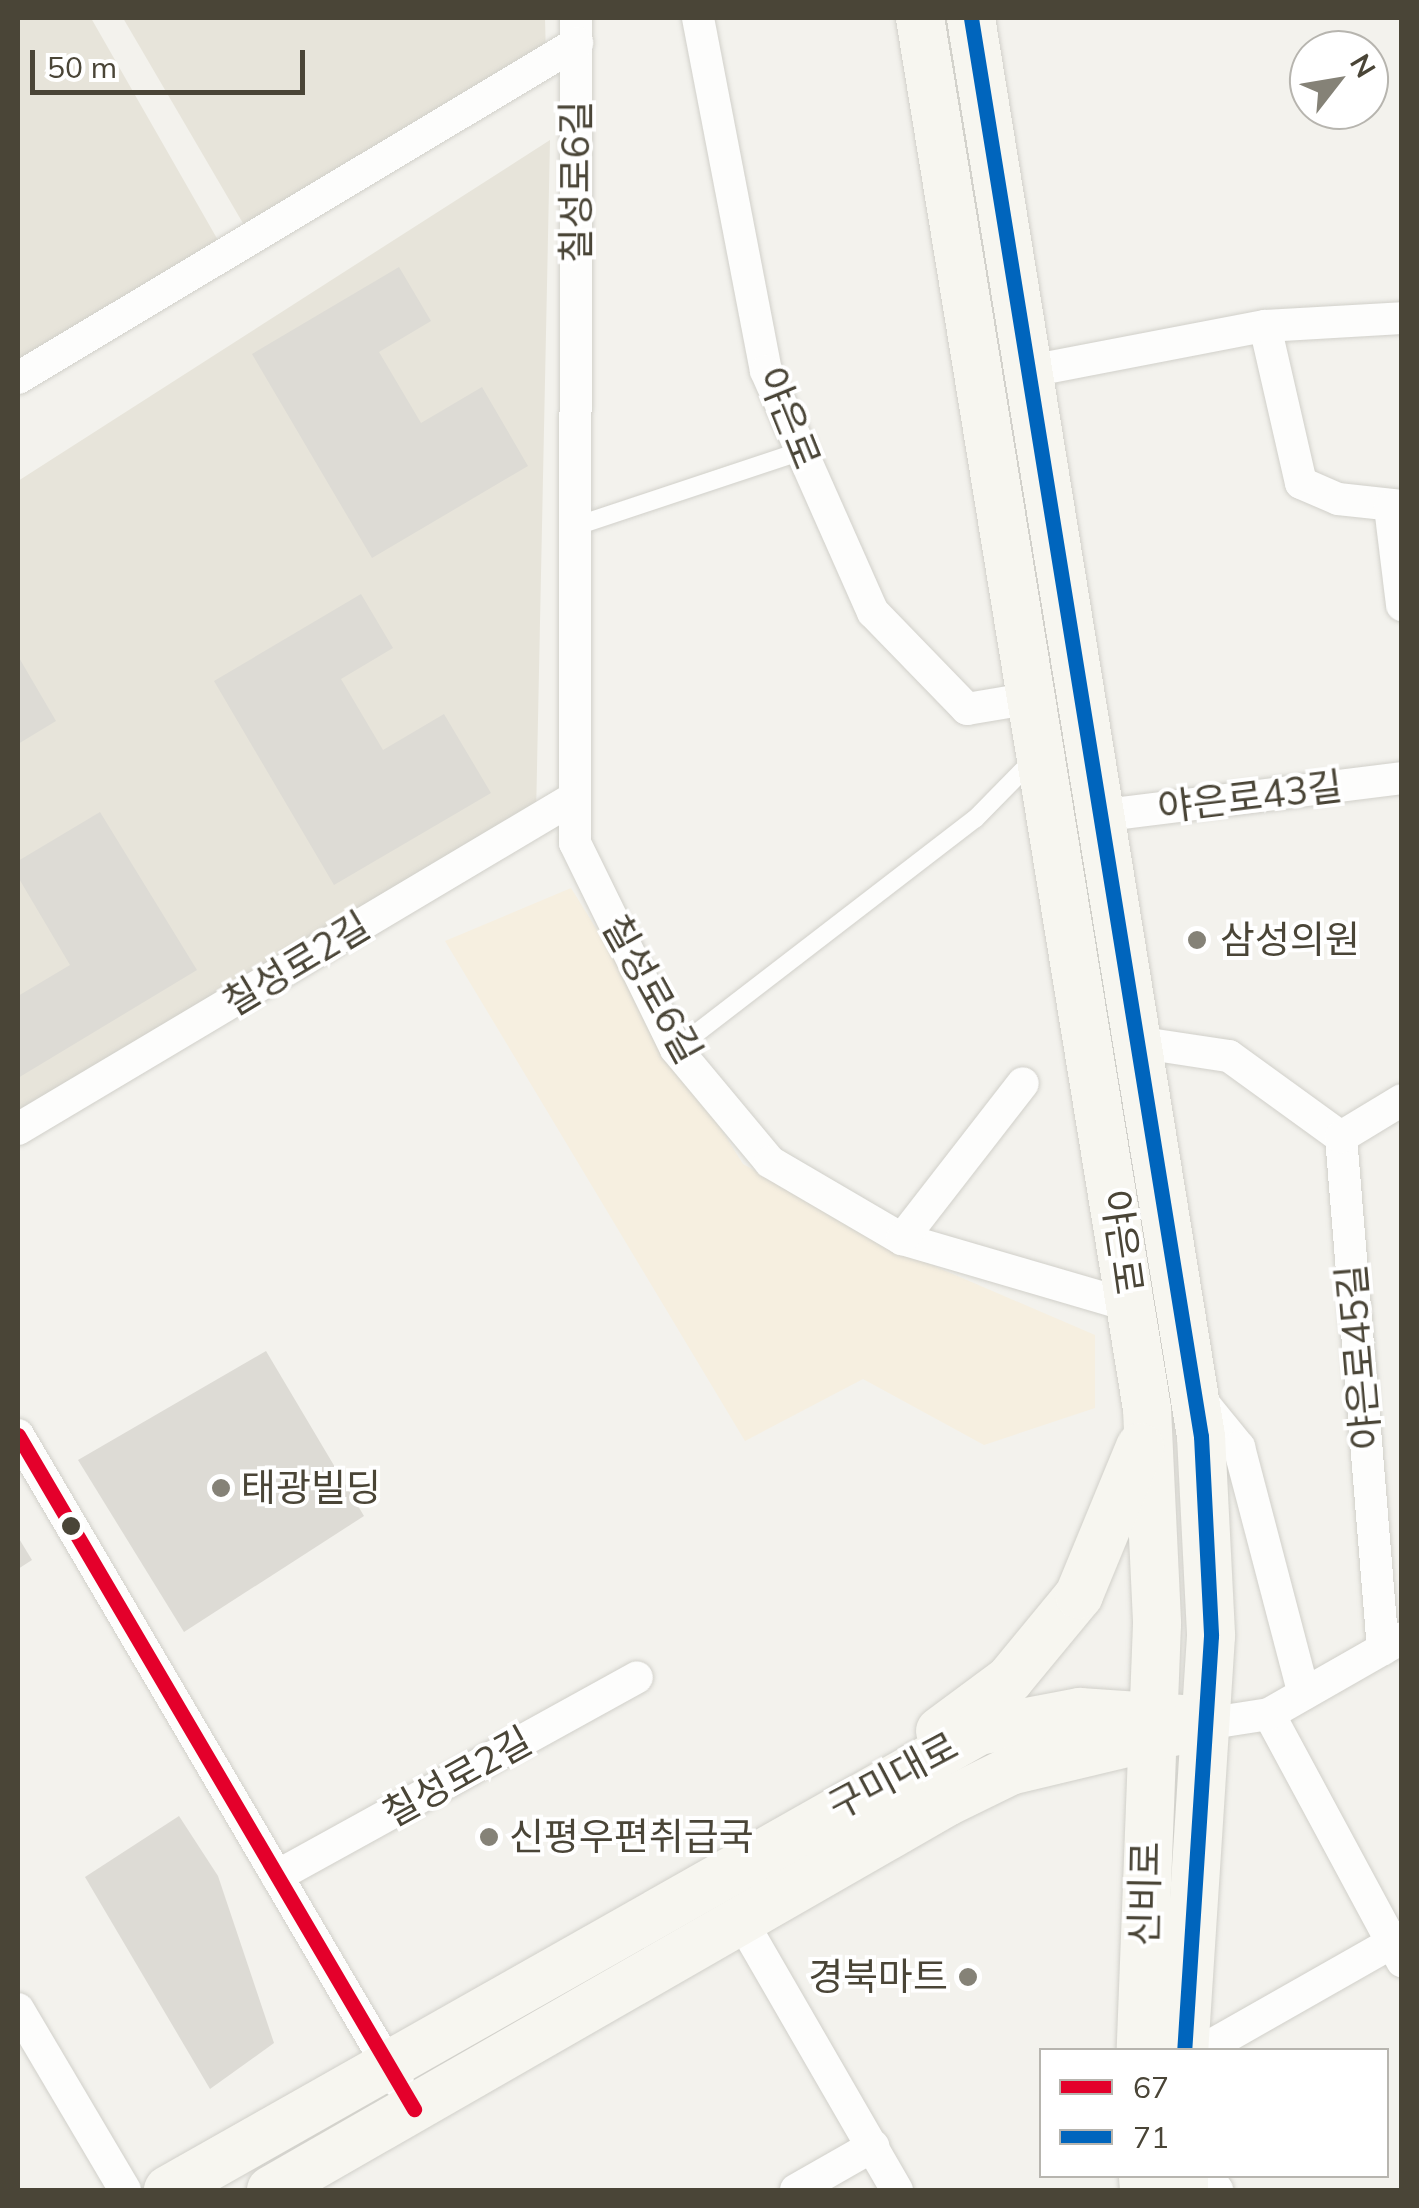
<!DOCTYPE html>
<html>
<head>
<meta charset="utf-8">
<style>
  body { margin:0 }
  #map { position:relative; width:1419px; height:2208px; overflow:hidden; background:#f3f2ed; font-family:Mulish,"Noto Sans KR",sans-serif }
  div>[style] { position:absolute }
  .residential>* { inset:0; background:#e7e4da }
  .commercial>* { inset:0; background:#f6efe0 }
  .building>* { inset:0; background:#dddbd5 }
  .roads { filter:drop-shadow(0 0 2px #d1d0ca) drop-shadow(0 0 2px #d1d0ca) }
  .lane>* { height:18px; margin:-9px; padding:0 9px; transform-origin:9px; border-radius:9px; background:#fdfdfc }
  .street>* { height:32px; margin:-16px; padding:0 16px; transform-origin:16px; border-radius:16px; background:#fdfdfc }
  .secondary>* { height:48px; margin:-24px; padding:0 24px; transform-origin:24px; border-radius:24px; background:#f7f6f0 }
  .bus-1>* { height:15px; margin:-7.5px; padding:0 7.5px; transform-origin:7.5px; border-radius:7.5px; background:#e4002b }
  .bus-2>* { height:15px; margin:-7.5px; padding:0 7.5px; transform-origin:7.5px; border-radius:7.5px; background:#0065bd }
  .dots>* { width:28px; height:28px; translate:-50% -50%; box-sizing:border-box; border:5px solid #fff; border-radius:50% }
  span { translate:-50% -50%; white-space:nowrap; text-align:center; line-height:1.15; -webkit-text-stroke:8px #fff; paint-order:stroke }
  .street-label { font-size:38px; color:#4a4537 }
  .poi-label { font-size:38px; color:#4a4537 }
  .left { translate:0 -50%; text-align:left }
  .right { translate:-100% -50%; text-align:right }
  .frame { position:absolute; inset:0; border:20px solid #4a4537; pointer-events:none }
  .legend { position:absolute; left:1039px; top:2048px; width:350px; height:130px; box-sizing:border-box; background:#fff; border:2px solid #b7b5af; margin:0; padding:12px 18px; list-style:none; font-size:30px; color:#4a4537 }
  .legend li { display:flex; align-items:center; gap:20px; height:50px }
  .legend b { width:50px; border:2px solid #b7b5af }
  .north { position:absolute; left:1289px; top:30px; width:100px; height:100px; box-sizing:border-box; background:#fff; border:2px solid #b7b5af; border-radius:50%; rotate:59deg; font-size:28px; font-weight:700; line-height:40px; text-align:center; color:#4a4537 }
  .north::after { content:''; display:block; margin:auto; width:35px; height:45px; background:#858277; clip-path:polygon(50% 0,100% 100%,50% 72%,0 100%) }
  .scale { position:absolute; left:30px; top:50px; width:275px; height:45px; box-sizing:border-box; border:5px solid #4a4537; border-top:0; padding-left:12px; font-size:30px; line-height:35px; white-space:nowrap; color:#4a4537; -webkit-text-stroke:8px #fff; paint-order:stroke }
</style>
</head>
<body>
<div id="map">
  <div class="residential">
    <i style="clip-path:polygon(18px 18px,91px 18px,219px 242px,18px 367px)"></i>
    <i style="clip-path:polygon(123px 18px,545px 18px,546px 58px,244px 225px)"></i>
    <i style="clip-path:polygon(550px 140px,536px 816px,18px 1139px,18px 481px)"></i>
  </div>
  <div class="commercial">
    <i style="clip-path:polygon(571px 888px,743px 1164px,918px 1259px,1095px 1335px,1095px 1408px,984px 1445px,863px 1379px,745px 1441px,445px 941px)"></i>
  </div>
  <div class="building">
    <i style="clip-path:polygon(399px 267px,431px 321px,379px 352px,421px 423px,482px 387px,528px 466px,372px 558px,252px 354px)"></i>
    <i style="clip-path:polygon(361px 594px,393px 648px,341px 679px,383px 750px,444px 714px,491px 793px,334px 885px,214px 681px)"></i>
    <i style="clip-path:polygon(18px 656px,56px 721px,18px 744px)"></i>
    <i style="clip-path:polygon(100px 812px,197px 970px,18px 1078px,18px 996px,70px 965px,18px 877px,18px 861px)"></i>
    <i style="clip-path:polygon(266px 1351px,364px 1516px,184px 1632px,78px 1460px)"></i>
    <i style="clip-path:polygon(18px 1537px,32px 1560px,18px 1569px)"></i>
    <i style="clip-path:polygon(179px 1816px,218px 1876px,274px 2043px,210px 2089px,85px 1877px)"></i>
  </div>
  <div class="roads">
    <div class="lane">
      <i style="left:573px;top:527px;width:241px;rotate:-18.4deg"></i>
      <i style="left:676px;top:1049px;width:377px;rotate:-37.6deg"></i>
      <i style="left:975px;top:819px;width:83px;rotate:-45.5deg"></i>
    </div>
    <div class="street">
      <i style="left:576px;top:18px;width:825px;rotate:90.07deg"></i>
      <i style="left:575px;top:843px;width:229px;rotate:63.9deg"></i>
      <i style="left:676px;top:1049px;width:147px;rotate:50.2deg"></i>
      <i style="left:770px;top:1162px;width:153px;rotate:30.3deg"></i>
      <i style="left:902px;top:1239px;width:239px;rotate:16.3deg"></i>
      <i style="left:698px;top:18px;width:359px;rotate:79.1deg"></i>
      <i style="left:766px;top:371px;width:264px;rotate:66.1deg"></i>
      <i style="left:873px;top:612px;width:135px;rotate:45.9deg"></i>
      <i style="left:967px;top:709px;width:66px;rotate:-9.6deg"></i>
      <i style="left:1265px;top:326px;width:161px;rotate:77.1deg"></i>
      <i style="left:1301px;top:483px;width:40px;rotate:23.4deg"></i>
      <i style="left:1338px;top:499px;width:64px;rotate:6.2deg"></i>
      <i style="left:1025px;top:372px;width:244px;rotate:-10.9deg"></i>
      <i style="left:1265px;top:326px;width:137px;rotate:-3.3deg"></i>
      <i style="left:18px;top:378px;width:652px;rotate:-30.93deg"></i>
      <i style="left:1390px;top:507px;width:99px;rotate:83deg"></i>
      <i style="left:1098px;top:816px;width:306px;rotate:-7.1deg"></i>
      <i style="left:1136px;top:1042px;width:94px;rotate:8.6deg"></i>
      <i style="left:1229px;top:1056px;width:138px;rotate:35.9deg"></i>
      <i style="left:18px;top:1129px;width:647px;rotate:-30.77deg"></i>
      <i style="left:902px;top:1239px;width:197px;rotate:-52.2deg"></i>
      <i style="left:1195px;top:1393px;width:70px;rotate:50.8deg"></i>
      <i style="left:1239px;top:1447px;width:255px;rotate:75.3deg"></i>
      <i style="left:18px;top:1435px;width:750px;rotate:59.57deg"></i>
      <i style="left:1383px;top:1649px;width:514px;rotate:-94.69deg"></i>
      <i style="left:1341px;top:1137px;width:71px;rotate:-31.2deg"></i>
      <i style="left:1269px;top:1714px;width:281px;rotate:61.7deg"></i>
      <i style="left:1205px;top:1724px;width:65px;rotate:-8.9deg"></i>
      <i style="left:1269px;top:1714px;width:153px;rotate:-29.7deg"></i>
      <i style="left:277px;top:1876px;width:411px;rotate:-28.9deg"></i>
      <i style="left:741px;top:1920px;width:312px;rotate:60deg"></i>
      <i style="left:18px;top:2009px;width:210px;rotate:59.4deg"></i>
      <i style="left:1203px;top:2050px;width:229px;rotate:-29.6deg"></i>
      <i style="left:1208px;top:2176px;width:17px;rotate:57deg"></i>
      <i style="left:796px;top:2190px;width:89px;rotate:-29.7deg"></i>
    </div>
    <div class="secondary">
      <i style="left:920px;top:18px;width:1409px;rotate:80.73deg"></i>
      <i style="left:1147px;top:1409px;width:215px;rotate:87.3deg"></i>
      <i style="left:1157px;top:1624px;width:426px;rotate:92.2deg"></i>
      <i style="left:971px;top:18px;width:1437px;rotate:80.79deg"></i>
      <i style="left:1201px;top:1436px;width:200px;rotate:87.1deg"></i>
      <i style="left:1211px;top:1636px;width:415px;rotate:93.7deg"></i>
      <i style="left:940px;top:1731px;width:86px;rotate:-36.5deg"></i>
      <i style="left:1009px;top:1680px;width:110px;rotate:-50.5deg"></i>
      <i style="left:1079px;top:1595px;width:160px;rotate:-67.6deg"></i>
      <i style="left:1143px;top:2176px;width:14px;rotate:86deg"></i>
      <i style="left:1184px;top:2176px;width:14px;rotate:90deg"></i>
      <i style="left:168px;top:2190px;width:932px;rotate:-29.51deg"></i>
      <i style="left:979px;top:1731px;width:103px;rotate:-10.7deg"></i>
      <i style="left:1080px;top:1712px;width:102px;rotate:3.9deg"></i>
      <i style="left:271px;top:2190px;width:779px;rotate:-29.85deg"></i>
      <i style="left:947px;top:1802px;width:70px;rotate:-26.2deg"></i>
      <i style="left:1010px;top:1771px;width:172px;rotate:-13.5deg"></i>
    </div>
  </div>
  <div class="bus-1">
    <i style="left:18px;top:1435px;width:782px;rotate:59.56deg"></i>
  </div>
  <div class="bus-2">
    <i style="left:971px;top:18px;width:1437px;rotate:80.79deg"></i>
    <i style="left:1201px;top:1436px;width:200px;rotate:87.1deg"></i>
    <i style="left:1211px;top:1636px;width:415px;rotate:93.7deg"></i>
  </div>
  <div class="dots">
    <i style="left:1197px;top:940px;background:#858277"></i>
    <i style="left:221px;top:1488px;background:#858277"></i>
    <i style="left:71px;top:1526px;background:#4a4537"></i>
    <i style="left:489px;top:1837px;background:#858277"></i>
    <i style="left:968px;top:1977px;background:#858277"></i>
  </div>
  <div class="street-label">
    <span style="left:576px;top:182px;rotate:-90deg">칠성로6길</span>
    <span style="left:789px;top:418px;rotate:68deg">야은로</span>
    <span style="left:1250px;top:797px;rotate:-7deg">야은로43길</span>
    <span style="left:296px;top:964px;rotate:-31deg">칠성로2길</span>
    <span style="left:652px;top:989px;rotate:61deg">칠성로6길</span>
    <span style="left:1122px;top:1242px;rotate:82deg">야은로</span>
    <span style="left:1359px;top:1357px;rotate:-95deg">야은로45길</span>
    <span style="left:893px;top:1776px;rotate:-28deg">구미대로</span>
    <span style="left:457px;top:1777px;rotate:-29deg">칠성로2길</span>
    <span style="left:1145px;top:1894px;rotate:-89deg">신비로</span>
  </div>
  <div class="poi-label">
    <span class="left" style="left:1220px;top:940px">삼성의원</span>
    <span class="left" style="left:241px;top:1488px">태광빌딩</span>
    <span class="left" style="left:509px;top:1837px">신평우편취급국</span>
    <span class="right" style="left:948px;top:1977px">경북마트</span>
  </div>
  <div class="frame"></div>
  <ul class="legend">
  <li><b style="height:12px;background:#e4002b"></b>67</li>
  <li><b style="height:12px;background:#0065bd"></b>71</li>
  </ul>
  <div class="north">N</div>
  <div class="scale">50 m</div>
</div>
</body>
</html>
